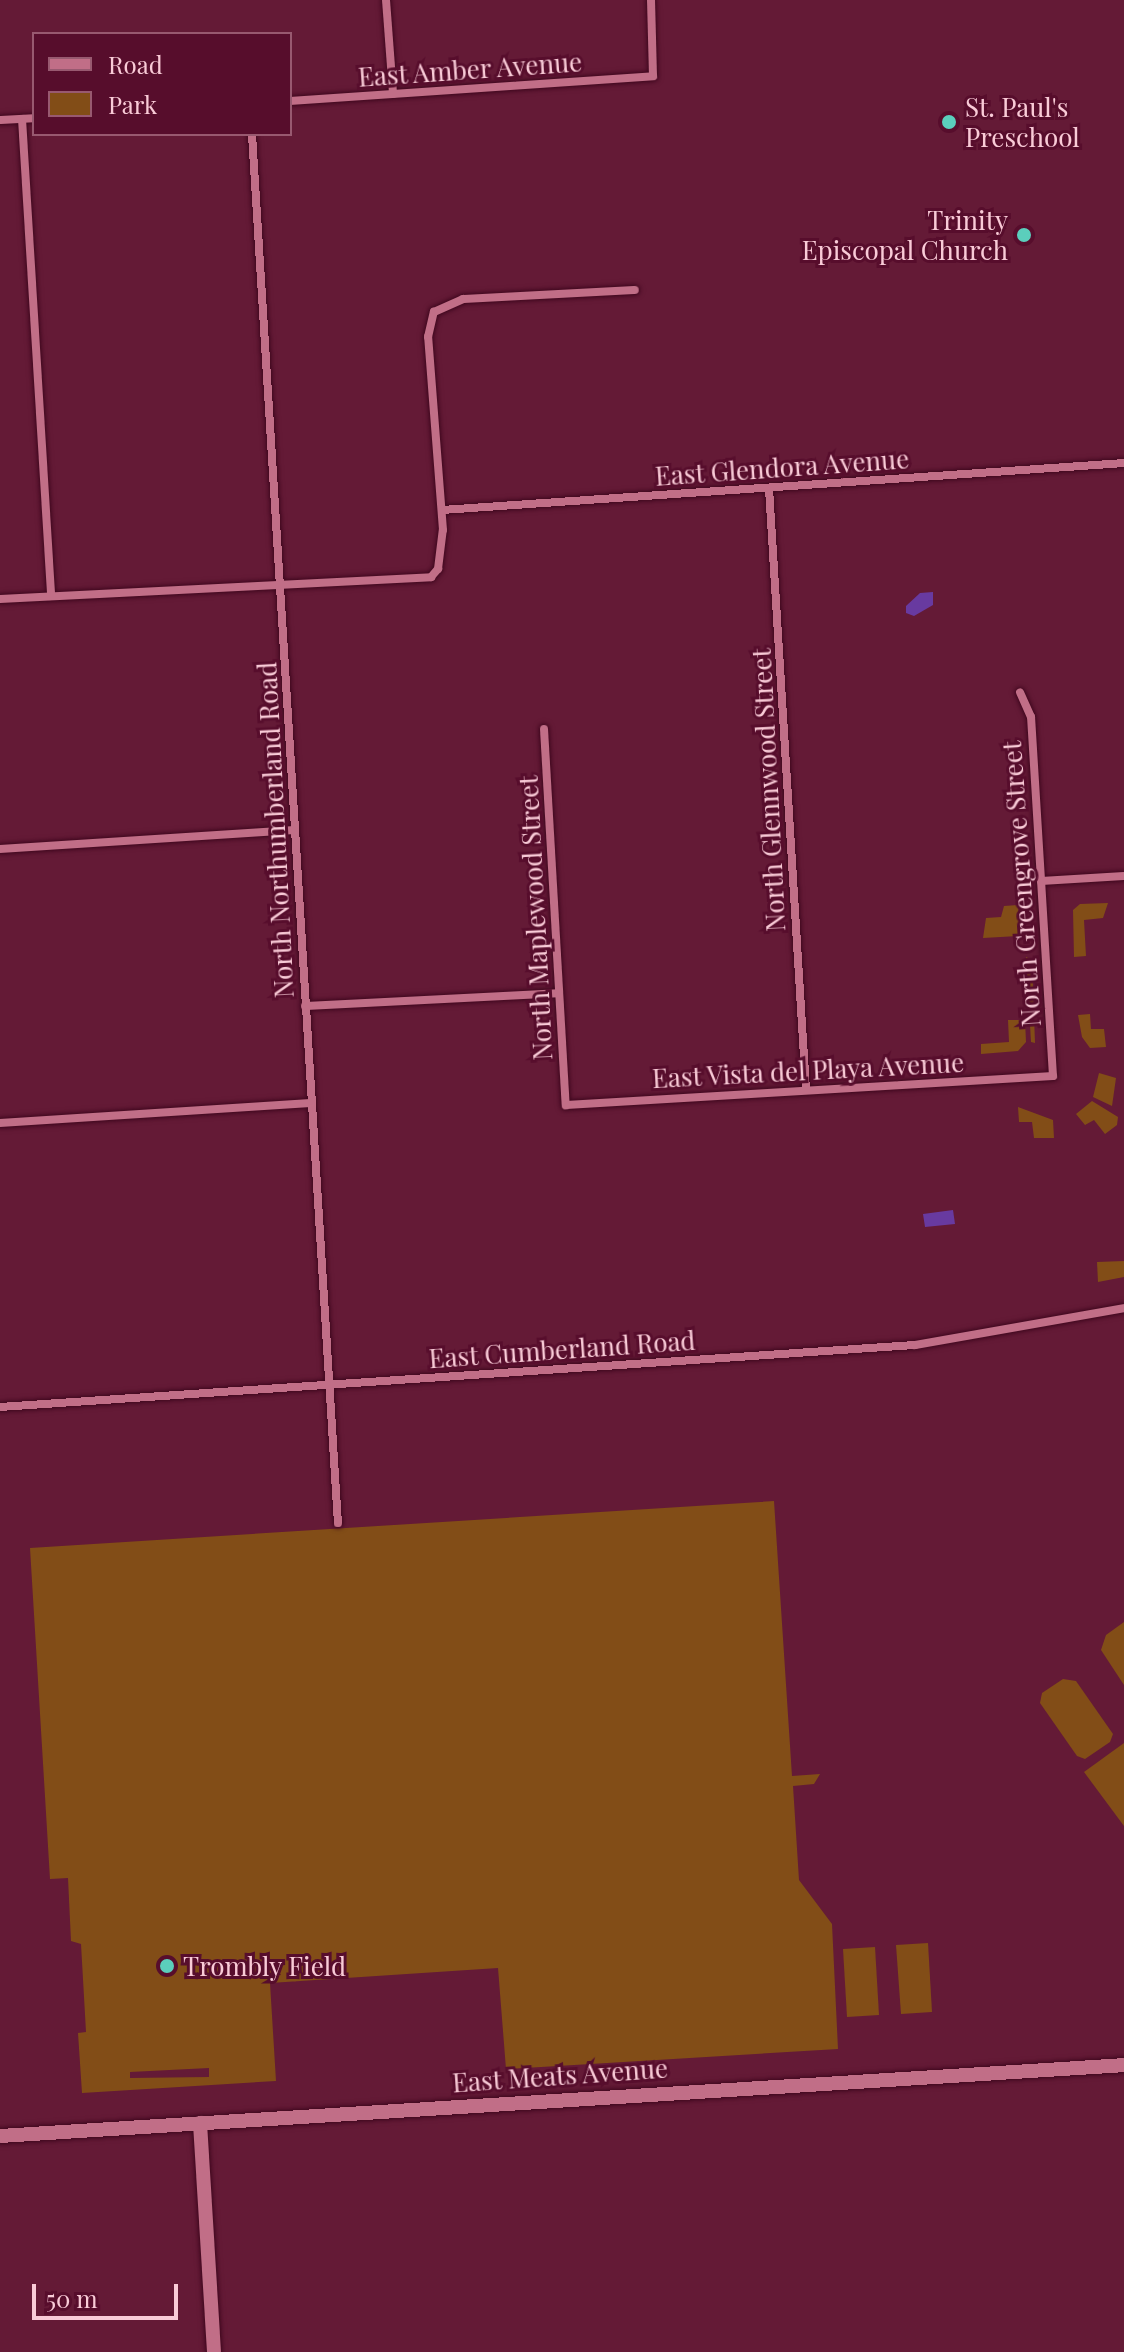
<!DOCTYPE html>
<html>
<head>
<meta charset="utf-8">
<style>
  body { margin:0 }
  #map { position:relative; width:1124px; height:2352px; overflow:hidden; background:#641a36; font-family:"Playfair Display",serif }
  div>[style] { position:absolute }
  .green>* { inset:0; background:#824d17 }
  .water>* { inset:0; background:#683aa0 }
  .roads { filter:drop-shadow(0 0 2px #3f071e) drop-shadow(0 0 2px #3f071e) }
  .minor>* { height:8px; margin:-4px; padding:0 4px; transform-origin:4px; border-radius:4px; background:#c16e87 }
  .tertiary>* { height:14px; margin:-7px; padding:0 7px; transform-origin:7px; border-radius:7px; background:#c16e87 }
  .dots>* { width:22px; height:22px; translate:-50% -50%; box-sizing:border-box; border:4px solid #570d2c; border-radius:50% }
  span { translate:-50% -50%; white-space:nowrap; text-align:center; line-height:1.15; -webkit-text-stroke:6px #570d2c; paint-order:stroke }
  .street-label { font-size:26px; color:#f9cbd7 }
  .poi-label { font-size:26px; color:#f9cbd7 }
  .left { translate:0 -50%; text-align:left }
  .right { translate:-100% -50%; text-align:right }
  .legend { position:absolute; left:32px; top:32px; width:260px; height:104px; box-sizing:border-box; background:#570d2c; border:2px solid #985970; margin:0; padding:10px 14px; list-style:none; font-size:24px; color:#f9cbd7 }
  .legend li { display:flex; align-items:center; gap:16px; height:40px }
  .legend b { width:40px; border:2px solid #985970 }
  .scale { position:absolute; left:32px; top:2284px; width:146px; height:36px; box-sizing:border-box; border:4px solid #f9cbd7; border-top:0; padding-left:10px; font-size:24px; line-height:28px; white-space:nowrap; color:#f9cbd7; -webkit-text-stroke:6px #570d2c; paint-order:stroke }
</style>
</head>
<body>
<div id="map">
  <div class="green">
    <i style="clip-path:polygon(1108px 903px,1103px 918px,1084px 920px,1086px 956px,1074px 957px,1073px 910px,1080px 904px)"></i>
    <i style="clip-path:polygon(1018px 905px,1020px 936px,983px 938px,986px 918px,1001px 917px,1004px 906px)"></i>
    <i style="clip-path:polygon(1026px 957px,1032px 960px,1035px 1043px,1031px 1042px)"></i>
    <i style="clip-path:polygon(1090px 1014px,1091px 1029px,1104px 1029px,1106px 1047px,1090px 1048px,1082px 1037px,1078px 1015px)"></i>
    <i style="clip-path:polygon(1008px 1020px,1025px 1020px,1026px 1042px,1018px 1051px,981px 1054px,981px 1044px,1009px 1042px)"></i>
    <i style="clip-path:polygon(1099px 1073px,1116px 1078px,1112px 1106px,1093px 1097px)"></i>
    <i style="clip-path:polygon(1092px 1101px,1118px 1117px,1117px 1125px,1105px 1134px,1094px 1120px,1085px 1125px,1076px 1114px)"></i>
    <i style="clip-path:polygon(1018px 1107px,1053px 1120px,1054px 1138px,1034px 1138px,1032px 1122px,1019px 1122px)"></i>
    <i style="clip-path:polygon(1124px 1261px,1124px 1277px,1098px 1282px,1097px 1262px)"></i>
    <i style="clip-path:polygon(evenodd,774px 1501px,792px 1776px,820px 1774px,814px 1784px,793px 1786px,799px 1880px,832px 1924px,838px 2049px,506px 2069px,498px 1968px,270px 1983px,276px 2081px,82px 2093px,78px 2033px,86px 2032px,81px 1944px,71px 1941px,68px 1878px,50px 1879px,30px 1548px,774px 1501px,209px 2068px,209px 2077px,130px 2078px,130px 2072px,209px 2068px)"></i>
    <i style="clip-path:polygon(1124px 1622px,1124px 1685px,1101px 1650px,1106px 1635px)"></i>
    <i style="clip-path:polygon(1063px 1679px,1076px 1681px,1113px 1734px,1110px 1742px,1085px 1759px,1077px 1756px,1040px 1703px,1042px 1693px)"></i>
    <i style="clip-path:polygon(1124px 1743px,1124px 1826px,1084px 1772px)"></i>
    <i style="clip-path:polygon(928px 1943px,932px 2012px,901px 2014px,896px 1945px)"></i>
    <i style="clip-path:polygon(875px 1947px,879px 2015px,847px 2017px,843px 1949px)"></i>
  </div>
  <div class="water">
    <i style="clip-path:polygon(933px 592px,933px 605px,914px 616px,906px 613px,906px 606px,920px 593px)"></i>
    <i style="clip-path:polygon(953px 1210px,955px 1224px,925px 1227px,923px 1214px)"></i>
  </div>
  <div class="roads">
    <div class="minor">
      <i style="left:386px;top:0;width:94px;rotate:85.7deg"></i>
      <i style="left:290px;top:101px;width:364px;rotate:-3.9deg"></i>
      <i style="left:653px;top:76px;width:76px;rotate:-91.5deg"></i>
      <i style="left:22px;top:119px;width:478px;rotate:86.5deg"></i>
      <i style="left:0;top:120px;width:34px;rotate:-3deg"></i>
      <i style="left:252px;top:134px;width:1392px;rotate:86.46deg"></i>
      <i style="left:769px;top:488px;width:603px;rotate:86.48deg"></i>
      <i style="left:442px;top:510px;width:684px;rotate:-3.94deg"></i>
      <i style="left:0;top:599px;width:432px;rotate:-2.9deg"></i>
      <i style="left:431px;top:577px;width:11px;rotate:-49deg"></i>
      <i style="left:438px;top:569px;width:39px;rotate:-83deg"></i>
      <i style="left:443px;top:530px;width:194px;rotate:-94.4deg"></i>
      <i style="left:428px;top:337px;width:26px;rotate:-77deg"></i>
      <i style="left:434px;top:312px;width:32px;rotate:-24deg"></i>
      <i style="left:463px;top:299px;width:172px;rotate:-3deg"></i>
      <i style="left:544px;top:729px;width:377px;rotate:86.7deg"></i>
      <i style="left:566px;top:1105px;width:488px;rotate:-3.4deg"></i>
      <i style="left:1053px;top:1076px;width:360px;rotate:-93.5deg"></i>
      <i style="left:1031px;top:717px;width:27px;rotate:-114deg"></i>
      <i style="left:0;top:849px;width:295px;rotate:-3.7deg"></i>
      <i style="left:1041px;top:881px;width:83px;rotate:-3.4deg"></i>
      <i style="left:305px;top:1006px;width:254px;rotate:-2.9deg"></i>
      <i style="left:0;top:1123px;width:311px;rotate:-3.7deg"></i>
      <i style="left:0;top:1407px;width:917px;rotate:-3.88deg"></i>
      <i style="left:915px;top:1345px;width:212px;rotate:-10deg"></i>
    </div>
    <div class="tertiary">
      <i style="left:200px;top:2123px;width:229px;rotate:86.5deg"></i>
      <i style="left:0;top:2136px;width:1126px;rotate:-3.61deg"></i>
    </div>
  </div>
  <div class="dots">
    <i style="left:949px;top:122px;background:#5bcebc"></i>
    <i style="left:1024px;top:235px;background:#5bcebc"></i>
    <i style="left:167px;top:1966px;background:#5bcebc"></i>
  </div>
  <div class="street-label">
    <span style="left:470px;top:69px;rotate:-4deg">East Amber Avenue</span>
    <span style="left:782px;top:467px;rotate:-4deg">East Glendora Avenue</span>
    <span style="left:768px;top:790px;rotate:-93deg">North Glennwood Street</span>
    <span style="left:275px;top:830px;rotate:-93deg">North Northumberland Road</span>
    <span style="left:1021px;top:884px;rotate:-94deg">North Greengrove Street</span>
    <span style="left:535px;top:918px;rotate:-93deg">North Maplewood Street</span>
    <span style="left:808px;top:1070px;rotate:-3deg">East Vista del Playa Avenue</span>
    <span style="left:562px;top:1349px;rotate:-4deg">East Cumberland Road</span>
    <span style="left:560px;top:2075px;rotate:-4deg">East Meats Avenue</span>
  </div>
  <div class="poi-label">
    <span class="left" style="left:965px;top:122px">St. Paul's<br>Preschool</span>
    <span class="right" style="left:1008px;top:235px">Trinity<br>Episcopal Church</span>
    <span class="left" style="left:183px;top:1966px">Trombly Field</span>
  </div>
  <ul class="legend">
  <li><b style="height:10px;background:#c16e87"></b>Road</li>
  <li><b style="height:22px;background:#824d17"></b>Park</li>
  </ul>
  <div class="scale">50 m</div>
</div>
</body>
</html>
